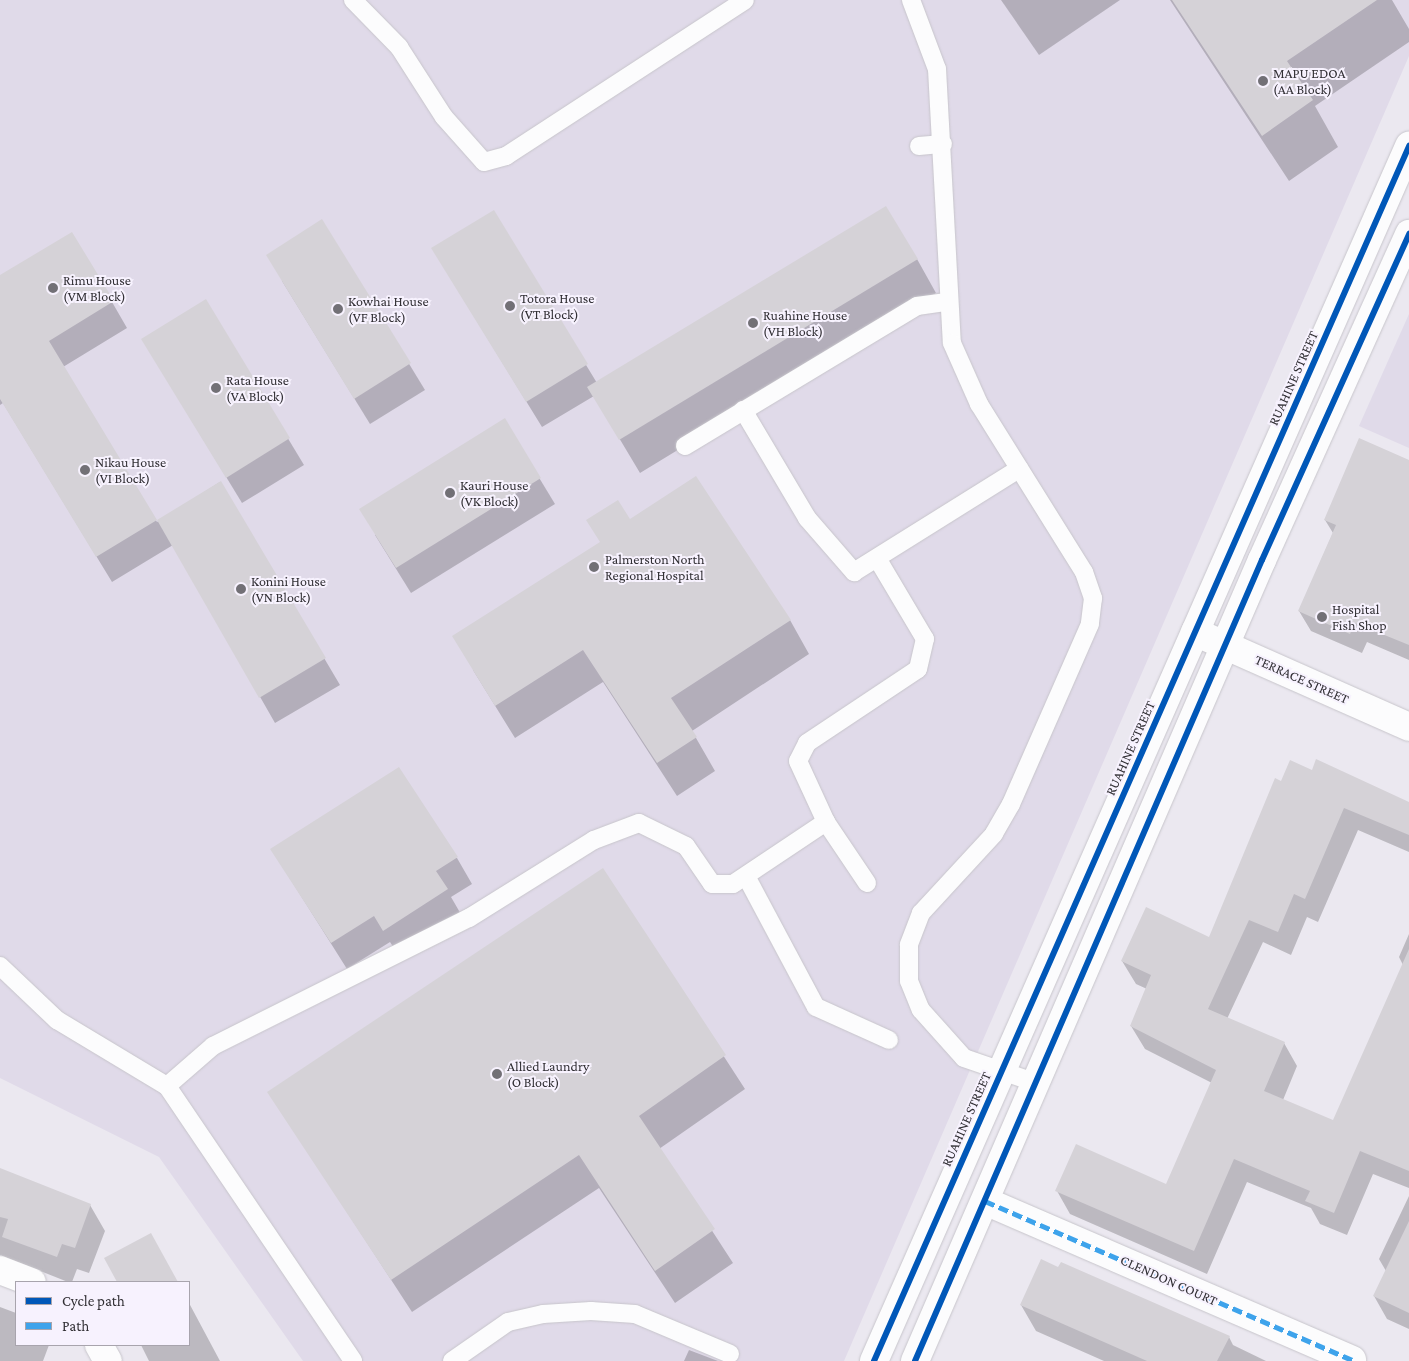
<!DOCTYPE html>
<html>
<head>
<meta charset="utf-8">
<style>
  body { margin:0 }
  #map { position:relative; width:1409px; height:1361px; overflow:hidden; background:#ebe8f0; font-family:"Crimson Pro",serif }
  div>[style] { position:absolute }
  .built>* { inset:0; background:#e0dae9 }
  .shadow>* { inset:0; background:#0003 }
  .building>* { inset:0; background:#d5d2d7 }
  .roads { filter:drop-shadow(0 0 1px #c7c5cb) drop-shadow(0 0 1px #c7c5cb) }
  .lane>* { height:18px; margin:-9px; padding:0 9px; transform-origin:9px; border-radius:9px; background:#fcfcfd }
  .street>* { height:28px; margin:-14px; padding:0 14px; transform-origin:14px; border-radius:14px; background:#fcfcfd }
  .secondary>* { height:28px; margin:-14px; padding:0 14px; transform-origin:14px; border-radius:14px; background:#fcfcfd }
  .quiet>* { height:5px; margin-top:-2.5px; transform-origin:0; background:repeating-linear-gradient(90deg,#3ea3eb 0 10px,transparent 0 15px) }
  .cycleway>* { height:6px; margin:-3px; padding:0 3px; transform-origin:3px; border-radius:3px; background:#0057b8 }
  .dots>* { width:14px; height:14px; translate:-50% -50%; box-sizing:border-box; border:2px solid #f7f2fe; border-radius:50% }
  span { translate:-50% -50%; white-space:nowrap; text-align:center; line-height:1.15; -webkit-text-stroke:4px #f7f2fe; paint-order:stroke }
  .poi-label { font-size:14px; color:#312f34 }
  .left { translate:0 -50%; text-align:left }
  .street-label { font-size:14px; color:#312f34 }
  .legend { position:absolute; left:15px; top:1281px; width:175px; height:65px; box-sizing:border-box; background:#f7f2fe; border:1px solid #a8a4ad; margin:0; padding:6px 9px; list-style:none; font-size:15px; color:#312f34 }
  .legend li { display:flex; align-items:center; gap:10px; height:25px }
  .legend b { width:25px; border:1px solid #a8a4ad }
</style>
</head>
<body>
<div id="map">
  <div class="built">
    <i style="clip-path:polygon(0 0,1409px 0,1409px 56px,844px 1361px,303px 1361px,159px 1157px,0 1078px)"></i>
    <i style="clip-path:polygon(1409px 314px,1409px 448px,1359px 426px)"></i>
  </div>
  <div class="shadow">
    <i style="clip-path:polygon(1001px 0,1120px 0,1039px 55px)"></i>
    <i style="clip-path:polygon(1170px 0,1392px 0,1409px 29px,1409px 42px,1315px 106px,1338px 147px,1289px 181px)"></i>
    <i style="clip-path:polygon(493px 212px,597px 383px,917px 259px,936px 293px,640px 473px,594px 396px,542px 427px,448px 274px)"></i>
    <i style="clip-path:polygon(322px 221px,425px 390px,370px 424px,282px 281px)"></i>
    <i style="clip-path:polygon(0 276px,112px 302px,127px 328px,63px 367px,157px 522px,220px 482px,340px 685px,275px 723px,173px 545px,112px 582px,3px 403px,0 405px)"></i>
    <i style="clip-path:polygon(205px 301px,304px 465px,242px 503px,158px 365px)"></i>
    <i style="clip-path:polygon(504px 420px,555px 504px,411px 593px,375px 535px)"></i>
    <i style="clip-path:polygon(1409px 461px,1409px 660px,1367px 642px,1362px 653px,1311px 631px,1299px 611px,1333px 533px,1325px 520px)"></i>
    <i style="clip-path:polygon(630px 521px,790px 620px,809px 654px,692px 731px,715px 771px,677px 796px,603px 682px,515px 738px,473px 670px,601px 543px)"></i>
    <i style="clip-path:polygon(1312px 771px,1409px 806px,1409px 852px,1358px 830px,1318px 922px,1307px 917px,1291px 955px,1263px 942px,1227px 1019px,1284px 1043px,1297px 1066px,1283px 1100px,1333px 1122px,1403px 965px,1399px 957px,1409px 934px,1409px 1188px,1373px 1174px,1347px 1235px,1320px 1224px,1311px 1208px,1247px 1182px,1207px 1274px,1070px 1214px,1057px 1191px,1167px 1186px,1212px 1083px,1145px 1049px,1131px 1026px,1147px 989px,1136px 984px,1122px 961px,1210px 938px,1281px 782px)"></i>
    <i style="clip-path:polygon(272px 850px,457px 858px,472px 884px,451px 897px,462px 916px,399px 956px,390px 942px,347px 969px)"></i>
    <i style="clip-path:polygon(603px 870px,745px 1089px,659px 1149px,733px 1263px,675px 1303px,599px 1188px,412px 1312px,269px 1092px)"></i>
    <i style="clip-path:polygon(0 1170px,90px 1205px,105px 1231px,89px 1273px,77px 1269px,72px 1282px,68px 1282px,0 1255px)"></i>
    <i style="clip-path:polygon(1409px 1196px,1409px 1329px,1387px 1319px,1374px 1296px,1386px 1271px,1379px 1259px)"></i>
    <i style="clip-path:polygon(106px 1259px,165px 1260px,177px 1282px,119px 1282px)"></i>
    <i style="clip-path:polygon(189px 1303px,220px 1361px,149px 1361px,141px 1345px,189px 1345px)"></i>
    <i style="clip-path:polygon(1021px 1305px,1229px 1337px,1233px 1345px,1266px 1361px,1104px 1361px,1036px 1331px)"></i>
    <i style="clip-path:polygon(0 1307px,16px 1313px,16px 1345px,49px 1345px,43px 1361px,0 1361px)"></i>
    <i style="clip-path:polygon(689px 1350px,718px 1361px,684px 1361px)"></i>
  </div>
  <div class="building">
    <i style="clip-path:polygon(1172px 0,1377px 0,1287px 61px,1313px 100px,1262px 136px)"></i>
    <i style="clip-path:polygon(886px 206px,918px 259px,619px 440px,587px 387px)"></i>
    <i style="clip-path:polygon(494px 210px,588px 364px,526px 402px,431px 248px)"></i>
    <i style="clip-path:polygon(322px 219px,411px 363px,354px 399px,266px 255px)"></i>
    <i style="clip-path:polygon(72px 232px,114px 301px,49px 341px,157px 520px,96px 557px,0 399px,0 275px)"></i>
    <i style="clip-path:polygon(206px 299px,290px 438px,226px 478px,141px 339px)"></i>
    <i style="clip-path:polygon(505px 418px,541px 478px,396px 568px,359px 509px)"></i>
    <i style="clip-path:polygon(1359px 438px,1409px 460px,1409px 645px,1355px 623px,1350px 634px,1298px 611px,1336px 525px,1324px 520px)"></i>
    <i style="clip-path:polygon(696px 476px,791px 620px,671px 698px,697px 737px,657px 763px,583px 650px,495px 706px,452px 636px,600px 542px,586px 520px,618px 500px,630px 519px)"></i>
    <i style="clip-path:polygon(221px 481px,326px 658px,259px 698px,157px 520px)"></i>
    <i style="clip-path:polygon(1316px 759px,1409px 802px,1409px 835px,1344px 808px,1305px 899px,1294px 894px,1278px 932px,1249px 920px,1208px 1009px,1285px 1042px,1264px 1091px,1333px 1120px,1409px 949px,1409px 1171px,1360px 1151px,1334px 1213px,1305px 1201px,1310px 1191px,1234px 1159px,1194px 1251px,1055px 1191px,1076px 1144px,1166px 1184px,1216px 1070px,1130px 1026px,1151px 975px,1121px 961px,1146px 907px,1209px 937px,1275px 778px,1281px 781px,1290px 760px,1312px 770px)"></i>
    <i style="clip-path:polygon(399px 767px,458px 857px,436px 871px,448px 889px,383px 931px,374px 916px,331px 943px,270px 849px)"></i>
    <i style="clip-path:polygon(603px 868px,726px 1055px,639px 1116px,715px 1229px,655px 1271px,579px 1155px,391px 1280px,267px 1092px)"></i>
    <i style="clip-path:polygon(0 1168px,91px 1204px,75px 1248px,62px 1244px,57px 1257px,2px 1237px,8px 1219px,0 1217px)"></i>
    <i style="clip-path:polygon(1409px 1221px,1409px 1313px,1373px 1296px)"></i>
    <i style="clip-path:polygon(151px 1233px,178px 1282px,117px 1282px,104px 1258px)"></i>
    <i style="clip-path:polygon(1041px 1259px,1058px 1267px,1061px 1262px,1230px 1336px,1217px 1361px,1147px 1361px,1020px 1305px)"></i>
  </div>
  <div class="roads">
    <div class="lane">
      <i style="left:353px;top:0;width:66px;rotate:45.6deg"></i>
      <i style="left:399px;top:47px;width:83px;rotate:57.3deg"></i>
      <i style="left:444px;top:117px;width:60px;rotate:48.4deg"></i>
      <i style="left:484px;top:162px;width:23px;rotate:-15deg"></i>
      <i style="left:506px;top:156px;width:285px;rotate:-33.1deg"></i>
      <i style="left:911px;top:0;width:74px;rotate:69.4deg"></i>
      <i style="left:937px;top:69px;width:274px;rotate:86.9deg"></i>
      <i style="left:952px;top:343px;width:67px;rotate:66.1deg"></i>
      <i style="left:979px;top:404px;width:198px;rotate:58deg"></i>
      <i style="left:1084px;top:572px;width:28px;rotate:71deg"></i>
      <i style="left:1093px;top:598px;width:26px;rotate:97deg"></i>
      <i style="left:1090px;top:624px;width:197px;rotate:113.7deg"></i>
      <i style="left:1011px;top:804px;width:34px;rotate:120deg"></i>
      <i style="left:994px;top:834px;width:108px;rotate:132.7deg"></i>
      <i style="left:921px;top:913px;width:34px;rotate:111deg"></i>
      <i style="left:909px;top:945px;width:36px;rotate:90deg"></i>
      <i style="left:909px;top:981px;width:31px;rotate:68deg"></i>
      <i style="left:921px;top:1010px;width:64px;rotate:48.1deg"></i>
      <i style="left:964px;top:1058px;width:76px;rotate:19.1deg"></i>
      <i style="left:919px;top:146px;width:24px;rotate:-5deg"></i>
      <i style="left:743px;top:410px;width:126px;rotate:59.3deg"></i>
      <i style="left:807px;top:518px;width:72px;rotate:49deg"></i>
      <i style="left:854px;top:572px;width:195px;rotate:-32deg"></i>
      <i style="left:685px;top:446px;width:271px;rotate:-31.1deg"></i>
      <i style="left:917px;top:306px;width:30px;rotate:-8deg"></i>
      <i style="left:747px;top:878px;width:146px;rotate:61.9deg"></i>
      <i style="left:816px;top:1007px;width:80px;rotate:24.3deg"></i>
      <i style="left:867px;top:883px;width:73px;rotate:-123.9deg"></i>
      <i style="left:826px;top:822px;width:67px;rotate:-114.7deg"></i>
      <i style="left:798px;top:761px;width:20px;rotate:-63deg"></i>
      <i style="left:807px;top:743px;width:133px;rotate:-33.7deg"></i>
      <i style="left:918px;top:669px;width:31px;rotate:-77deg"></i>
      <i style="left:925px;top:639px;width:94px;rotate:-120.7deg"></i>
      <i style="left:0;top:966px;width:79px;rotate:43.5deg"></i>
      <i style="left:57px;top:1020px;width:128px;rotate:31deg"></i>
      <i style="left:167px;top:1086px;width:332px;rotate:55.9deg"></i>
      <i style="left:167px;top:1086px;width:61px;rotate:-41deg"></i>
      <i style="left:213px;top:1046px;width:286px;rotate:-26.6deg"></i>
      <i style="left:469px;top:918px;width:147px;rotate:-32deg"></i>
      <i style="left:594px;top:840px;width:48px;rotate:-20.7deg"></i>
      <i style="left:639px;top:823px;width:52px;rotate:26.1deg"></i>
      <i style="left:686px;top:846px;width:46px;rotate:55.6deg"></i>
      <i style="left:712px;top:884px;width:21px"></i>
      <i style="left:733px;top:884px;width:112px;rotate:-33.7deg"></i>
      <i style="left:452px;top:1361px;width:68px;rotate:-34.9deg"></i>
      <i style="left:508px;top:1322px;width:36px;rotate:-13deg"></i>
      <i style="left:543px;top:1314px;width:48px;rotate:-3.6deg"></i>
      <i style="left:591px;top:1311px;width:44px;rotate:3.9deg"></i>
      <i style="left:635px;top:1314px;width:103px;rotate:22.8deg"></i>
    </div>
    <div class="street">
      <i style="left:1195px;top:632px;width:234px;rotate:23.9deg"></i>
      <i style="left:985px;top:1201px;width:400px;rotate:23.4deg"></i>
      <i style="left:0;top:1270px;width:34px;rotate:21deg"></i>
      <i style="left:99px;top:1345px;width:18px;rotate:61deg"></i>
    </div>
    <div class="secondary">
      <i style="left:874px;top:1361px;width:1328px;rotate:-66.23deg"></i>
      <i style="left:915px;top:1361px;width:873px;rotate:-66.58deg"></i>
      <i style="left:1262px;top:560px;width:358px;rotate:-65.7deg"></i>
    </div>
  </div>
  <div class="quiet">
    <i style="left:985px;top:1201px;width:400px;rotate:23.4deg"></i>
  </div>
  <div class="cycleway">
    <i style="left:874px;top:1361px;width:1328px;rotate:-66.23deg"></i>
    <i style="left:915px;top:1361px;width:873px;rotate:-66.58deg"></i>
    <i style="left:1262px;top:560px;width:358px;rotate:-65.7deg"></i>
  </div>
  <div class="dots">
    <i style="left:1263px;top:81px;background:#727076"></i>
    <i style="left:53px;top:288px;background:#727076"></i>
    <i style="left:510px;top:306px;background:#727076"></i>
    <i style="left:338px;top:309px;background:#727076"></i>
    <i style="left:753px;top:323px;background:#727076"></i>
    <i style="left:216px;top:388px;background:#727076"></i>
    <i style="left:85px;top:470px;background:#727076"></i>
    <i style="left:450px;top:493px;background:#727076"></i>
    <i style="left:594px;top:567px;background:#727076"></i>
    <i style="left:241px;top:589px;background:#727076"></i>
    <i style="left:1322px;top:617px;background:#727076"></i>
    <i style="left:497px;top:1074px;background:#727076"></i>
  </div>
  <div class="poi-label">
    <span class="left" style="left:1273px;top:81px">MAPU EDOA<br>(AA Block)</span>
    <span class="left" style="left:63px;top:288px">Rimu House<br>(VM Block)</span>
    <span class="left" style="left:520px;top:306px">Totora House<br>(VT Block)</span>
    <span class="left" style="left:348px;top:309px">Kowhai House<br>(VF Block)</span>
    <span class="left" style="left:763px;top:323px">Ruahine House<br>(VH Block)</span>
    <span class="left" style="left:226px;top:388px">Rata House<br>(VA Block)</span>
    <span class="left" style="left:95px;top:470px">Nikau House<br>(VI Block)</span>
    <span class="left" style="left:460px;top:493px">Kauri House<br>(VK Block)</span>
    <span class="left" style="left:605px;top:567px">Palmerston North<br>Regional Hospital</span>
    <span class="left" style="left:251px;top:589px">Konini House<br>(VN Block)</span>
    <span class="left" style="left:1332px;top:617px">Hospital<br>Fish Shop</span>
    <span class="left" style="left:507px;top:1074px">Allied Laundry<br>(O Block)</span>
  </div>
  <div class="street-label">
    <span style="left:1293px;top:378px;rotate:-66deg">RUAHINE STREET</span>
    <span style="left:1302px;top:679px;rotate:24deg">TERRACE STREET</span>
    <span style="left:1130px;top:748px;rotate:-66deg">RUAHINE STREET</span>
    <span style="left:966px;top:1119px;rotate:-66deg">RUAHINE STREET</span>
    <span style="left:1169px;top:1280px;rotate:24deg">CLENDON COURT</span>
  </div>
  <ul class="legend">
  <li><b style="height:6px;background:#0057b8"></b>Cycle path</li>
  <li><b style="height:6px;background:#3ea3eb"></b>Path</li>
  </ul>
</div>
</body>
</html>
